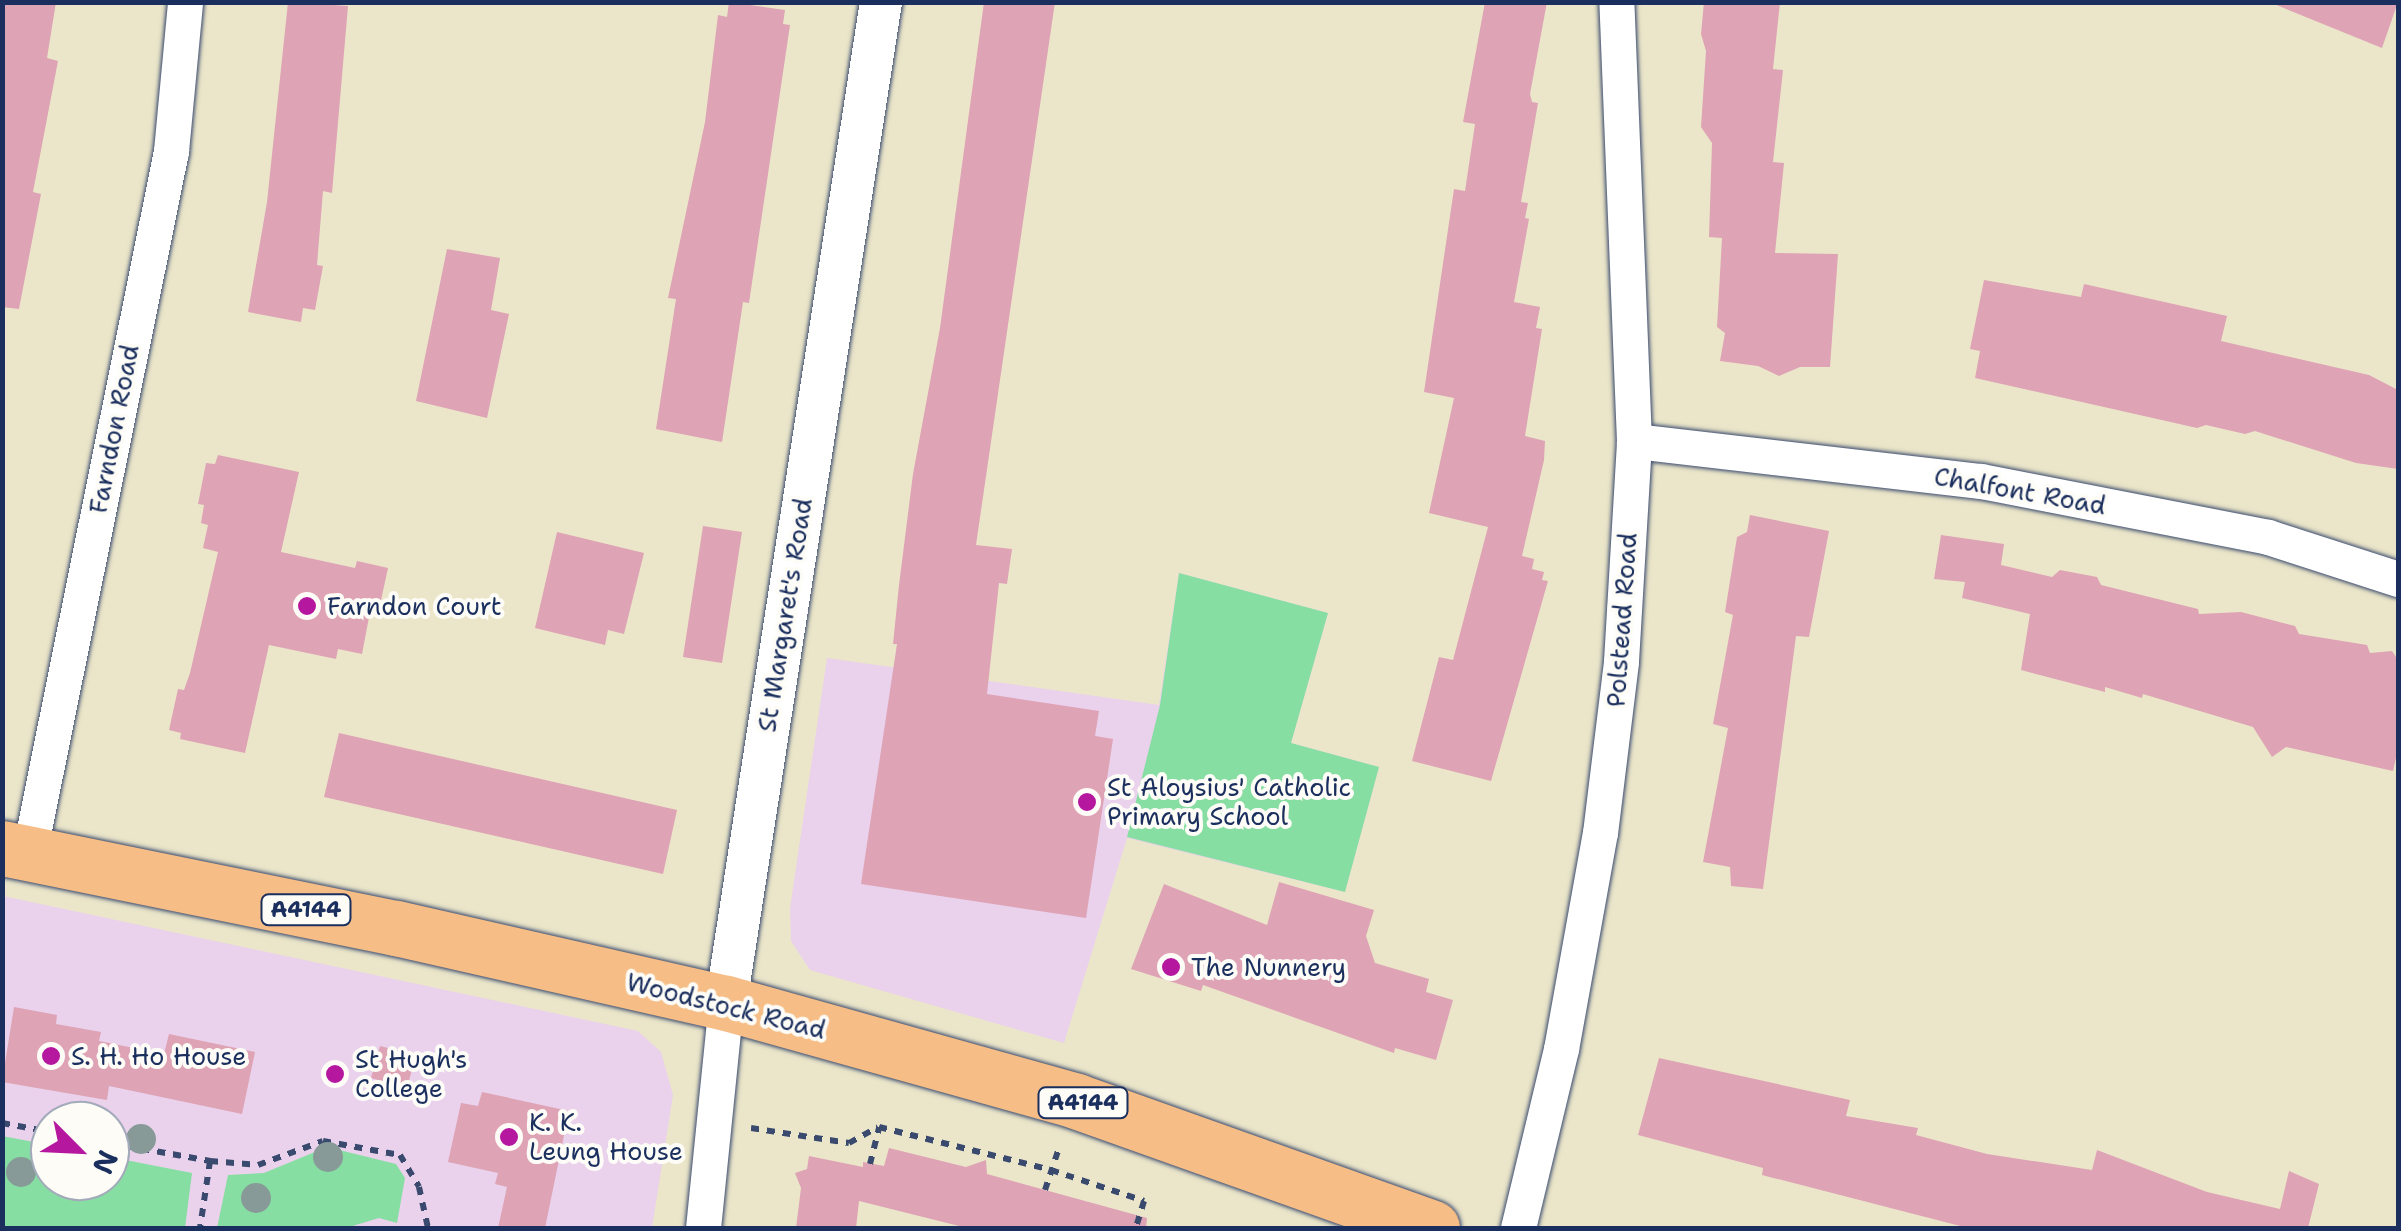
<!DOCTYPE html>
<html>
<head>
<meta charset="utf-8">
<style>
  body { margin:0 }
  #map { position:relative; width:2401px; height:1231px; overflow:hidden; background:#ebe6c9; font-family:"Shantell Sans",sans-serif }
  div>[style] { position:absolute }
  .built>* { inset:0; background:#ead1ec }
  .green>* { inset:0; background:#87dea2 }
  .building>* { inset:0; background:#dea3b5 }
  .path>* { height:6px; margin-top:-3px; transform-origin:0; background:repeating-linear-gradient(90deg,#3a4a6e 0 8px,transparent 0 16px) }
  .roads { filter:drop-shadow(0 0 2px #3a4a6e) drop-shadow(0 0 2px #3a4a6e) }
  .minor>* { height:35px; margin:-17.5px; padding:0 17.5px; transform-origin:17.5px; border-radius:17.5px; background:#fff }
  .tertiary>* { height:42px; margin:-21px; padding:0 21px; transform-origin:21px; border-radius:21px; background:#fff }
  .primary>* { height:55px; margin:-27.5px; padding:0 27.5px; transform-origin:27.5px; border-radius:27.5px; background:#f6be86 }
  .trees>* { width:30px; height:30px; margin:-15px; border-radius:50%; background:#879a98 }
  .dots>* { width:28px; height:28px; translate:-50% -50%; box-sizing:border-box; border:5px solid #fdfcf7; border-radius:50% }
  span { translate:-50% -50%; white-space:nowrap; text-align:center; line-height:1.15; -webkit-text-stroke:8px #fdfcf7; paint-order:stroke }
  .shield-label span { padding:2px 8px; background:#fdfcf7; border:2px solid; border-radius:8px; -webkit-text-stroke-width:0 }
  .shield-label { font-size:22px; color:#1b2f5e; font-weight:700 }
  .street-label { font-size:25px; color:#1b2f5e }
  .poi-label { font-size:25px; color:#1b2f5e }
  .left { translate:0 -50%; text-align:left }
  .frame { position:absolute; inset:0; border:5px solid #1b2f5e; pointer-events:none }
  .north { position:absolute; left:30px; top:1101px; width:100px; height:100px; box-sizing:border-box; background:#fdfcf7; border:2px solid #a3aaba; border-radius:50%; rotate:114deg; font-size:28px; font-weight:700; line-height:40px; text-align:center; color:#1b2f5e }
  .north::after { content:''; display:block; margin:auto; width:35px; height:45px; background:#b5179e; clip-path:polygon(50% 0,100% 100%,50% 72%,0 100%) }
</style>
</head>
<body>
<div id="map">
  <div class="built">
    <i style="clip-path:polygon(1179px 573px,1328px 613px,1291px 743px,1379px 767px,1345px 892px,1127px 838px,1064px 1043px,810px 970px,791px 941px,790px 908px,827px 658px,1159px 705px)"></i>
    <i style="clip-path:polygon(evenodd,3px 896px,638px 1031px,661px 1052px,673px 1095px,652px 1228px,3px 1228px,3px 896px,50px 1121px,110px 1121px,110px 1181px,50px 1181px,50px 1121px)"></i>
  </div>
  <div class="green">
    <i style="clip-path:polygon(1179px 573px,1328px 613px,1291px 743px,1379px 767px,1345px 892px,1127px 837px,1160px 705px)"></i>
    <i style="clip-path:polygon(2px 1136px,50px 1145px,50px 1181px,110px 1181px,110px 1157px,192px 1173px,185px 1228px,3px 1228px)"></i>
    <i style="clip-path:polygon(327px 1147px,396px 1164px,405px 1178px,397px 1223px,379px 1218px,346px 1228px,217px 1228px,228px 1175px,264px 1173px)"></i>
  </div>
  <div class="building">
    <i style="clip-path:polygon(2px 2px,56px 2px,47px 58px,58px 61px,33px 192px,41px 194px,19px 309px,2px 307px)"></i>
    <i style="clip-path:polygon(288px 2px,348px 6px,332px 193px,323px 191px,317px 265px,323px 266px,315px 310px,303px 308px,301px 322px,248px 312px,267px 202px)"></i>
    <i style="clip-path:polygon(729px 2px,785px 10px,783px 24px,790px 25px,749px 303px,743px 302px,722px 442px,656px 429px,676px 299px,668px 298px,705px 122px,718px 15px,727px 17px)"></i>
    <i style="clip-path:polygon(984px 2px,1055px 2px,976px 545px,1012px 549px,1007px 584px,999px 583px,987px 694px,1099px 711px,1095px 736px,1113px 739px,1086px 918px,861px 884px,897px 644px,893px 644px,899px 585px,913px 474px,940px 328px)"></i>
    <i style="clip-path:polygon(1485px 2px,1547px 2px,1530px 94px,1532px 102px,1538px 103px,1521px 202px,1528px 203px,1525px 218px,1529px 219px,1514px 302px,1540px 307px,1536px 328px,1542px 329px,1525px 436px,1545px 441px,1544px 460px,1522px 556px,1534px 559px,1532px 569px,1544px 572px,1542px 580px,1548px 581px,1491px 781px,1412px 761px,1439px 657px,1453px 660px,1488px 527px,1429px 513px,1454px 398px,1424px 392px,1454px 189px,1465px 191px,1475px 124px,1463px 122px)"></i>
    <i style="clip-path:polygon(1704px 2px,1780px 2px,1773px 69px,1783px 70px,1773px 162px,1784px 163px,1775px 253px,1838px 254px,1830px 367px,1800px 367px,1779px 376px,1758px 366px,1720px 361px,1725px 333px,1717px 327px,1722px 238px,1709px 237px,1712px 143px,1701px 127px,1706px 51px,1701px 34px)"></i>
    <i style="clip-path:polygon(2398px 2px,2382px 48px,2274px 4px,2274px 2px)"></i>
    <i style="clip-path:polygon(447px 249px,500px 258px,491px 310px,509px 314px,487px 418px,416px 401px)"></i>
    <i style="clip-path:polygon(1984px 280px,2081px 297px,2084px 284px,2227px 316px,2221px 341px,2369px 375px,2398px 390px,2398px 469px,2356px 463px,2255px 431px,2245px 434px,2206px 425px,2197px 428px,1975px 378px,1980px 351px,1970px 349px)"></i>
    <i style="clip-path:polygon(218px 455px,299px 472px,281px 552px,355px 568px,357px 561px,388px 568px,378px 614px,370px 612px,362px 654px,338px 649px,336px 659px,269px 645px,245px 753px,180px 739px,181px 733px,169px 730px,178px 689px,184px 690px,190px 673px,218px 552px,203px 548px,208px 525px,201px 523px,204px 505px,198px 504px,206px 463px,215px 464px)"></i>
    <i style="clip-path:polygon(1750px 515px,1829px 531px,1809px 637px,1796px 636px,1763px 889px,1731px 886px,1730px 867px,1703px 862px,1728px 728px,1713px 724px,1733px 615px,1725px 612px,1737px 537px,1747px 532px)"></i>
    <i style="clip-path:polygon(703px 526px,742px 532px,722px 663px,683px 657px)"></i>
    <i style="clip-path:polygon(557px 532px,644px 553px,624px 634px,608px 630px,605px 645px,535px 628px)"></i>
    <i style="clip-path:polygon(1941px 535px,2004px 544px,2001px 565px,2052px 577px,2060px 570px,2097px 577px,2101px 585px,2198px 609px,2199px 614px,2241px 612px,2295px 626px,2299px 634px,2367px 645px,2370px 653px,2392px 651px,2398px 660px,2398px 749px,2393px 771px,2286px 747px,2272px 757px,2253px 727px,2143px 694px,2142px 698px,2105px 687px,2105px 692px,2021px 670px,2030px 614px,1962px 598px,1965px 582px,1934px 579px)"></i>
    <i style="clip-path:polygon(339px 733px,677px 810px,663px 874px,324px 797px)"></i>
    <i style="clip-path:polygon(1279px 882px,1374px 910px,1366px 936px,1375px 963px,1429px 979px,1426px 992px,1453px 1000px,1436px 1060px,1395px 1048px,1394px 1053px,1203px 985px,1201px 991px,1131px 969px,1164px 884px,1267px 925px)"></i>
    <i style="clip-path:polygon(14px 1007px,57px 1015px,56px 1024px,101px 1032px,99px 1041px,164px 1054px,169px 1034px,255px 1052px,242px 1114px,109px 1086px,107px 1100px,2px 1082px)"></i>
    <i style="clip-path:polygon(380px 1046px,416px 1055px,407px 1088px,371px 1078px)"></i>
    <i style="clip-path:polygon(1659px 1058px,1850px 1100px,1846px 1116px,1918px 1128px,1916px 1135px,1987px 1154px,2092px 1170px,2097px 1150px,2207px 1192px,2280px 1209px,2289px 1171px,2319px 1184px,2308px 1228px,1968px 1228px,1762px 1175px,1763px 1168px,1638px 1135px)"></i>
    <i style="clip-path:polygon(482px 1092px,569px 1111px,545px 1228px,498px 1228px,507px 1187px,495px 1184px,498px 1173px,448px 1162px,461px 1103px,478px 1106px)"></i>
    <i style="clip-path:polygon(889px 1148px,966px 1167px,986px 1160px,987px 1174px,1147px 1218px,1146px 1228px,967px 1228px,859px 1201px,856px 1228px,796px 1228px,801px 1188px,795px 1173px,807px 1169px,809px 1156px,863px 1167px,863px 1162px,884px 1166px)"></i>
  </div>
  <div class="path">
    <i style="left:2px;top:1123px;width:49px;rotate:10.6deg"></i>
    <i style="left:751px;top:1128px;width:99px;rotate:8.7deg"></i>
    <i style="left:849px;top:1143px;width:33px;rotate:-29deg"></i>
    <i style="left:110px;top:1143px;width:102px;rotate:10.2deg"></i>
    <i style="left:210px;top:1161px;width:68px;rotate:98.5deg"></i>
    <i style="left:210px;top:1161px;width:48px;rotate:4.8deg"></i>
    <i style="left:258px;top:1165px;width:69px;rotate:-20.3deg"></i>
    <i style="left:323px;top:1141px;width:78px;rotate:10.3deg"></i>
    <i style="left:400px;top:1155px;width:37px;rotate:59deg"></i>
    <i style="left:419px;top:1187px;width:42px;rotate:77.6deg"></i>
    <i style="left:870px;top:1164px;width:38px;rotate:-76deg"></i>
    <i style="left:879px;top:1127px;width:177px;rotate:14deg"></i>
    <i style="left:1051px;top:1170px;width:98px;rotate:18.4deg"></i>
    <i style="left:1144px;top:1201px;width:28px;rotate:107deg"></i>
    <i style="left:1045px;top:1190px;width:47px;rotate:-71.6deg"></i>
  </div>
  <div class="roads">
    <div class="minor">
      <i style="left:1634px;top:441px;width:349px;rotate:6.6deg"></i>
      <i style="left:1981px;top:481px;width:292px;rotate:11deg"></i>
      <i style="left:2268px;top:537px;width:137px;rotate:17.9deg"></i>
      <i style="left:29px;top:854px;width:717px;rotate:-78.58deg"></i>
      <i style="left:171px;top:151px;width:150px;rotate:-84.6deg"></i>
      <i style="left:703px;top:1228px;width:226px;rotate:-84.2deg"></i>
      <i style="left:1518px;top:1228px;width:184px;rotate:-76.5deg"></i>
      <i style="left:1561px;top:1049px;width:219px;rotate:-79.8deg"></i>
      <i style="left:1600px;top:833px;width:173px;rotate:-83deg"></i>
      <i style="left:1621px;top:661px;width:220px;rotate:-86.6deg"></i>
      <i style="left:1634px;top:441px;width:439px;rotate:-92.3deg"></i>
    </div>
    <div class="tertiary">
      <i style="left:726px;top:1003px;width:1013px;rotate:-81.2deg"></i>
    </div>
    <div class="primary">
      <i style="left:2px;top:848px;width:402px;rotate:11.5deg"></i>
      <i style="left:396px;top:928px;width:338px;rotate:12.8deg"></i>
      <i style="left:726px;top:1003px;width:363px;rotate:15.6deg"></i>
      <i style="left:1076px;top:1101px;width:378px;rotate:19.6deg"></i>
    </div>
  </div>
  <div class="trees">
    <i style="left:141px;top:1139px"></i>
    <i style="left:328px;top:1157px"></i>
    <i style="left:21px;top:1172px"></i>
    <i style="left:256px;top:1198px"></i>
  </div>
  <div class="dots">
    <i style="left:307px;top:606px;background:#b5179e"></i>
    <i style="left:1087px;top:802px;background:#b5179e"></i>
    <i style="left:1171px;top:967px;background:#b5179e"></i>
    <i style="left:51px;top:1056px;background:#b5179e"></i>
    <i style="left:335px;top:1074px;background:#b5179e"></i>
    <i style="left:509px;top:1137px;background:#b5179e"></i>
  </div>
  <div class="shield-label">
    <span style="left:306px;top:910px">A4144</span>
    <span style="left:1083px;top:1103px">A4144</span>
  </div>
  <div class="street-label">
    <span style="left:114px;top:429px;rotate:-79deg">Farndon Road</span>
    <span style="left:2020px;top:491px;rotate:10deg">Chalfont Road</span>
    <span style="left:785px;top:615px;rotate:-81deg">St Margaret's Road</span>
    <span style="left:1622px;top:620px;rotate:-86deg">Polstead Road</span>
    <span style="left:726px;top:1006px;rotate:14deg">Woodstock Road</span>
  </div>
  <div class="poi-label">
    <span class="left" style="left:327px;top:606px">Farndon Court</span>
    <span class="left" style="left:1107px;top:802px">St Aloysius' Catholic<br>Primary School</span>
    <span class="left" style="left:1191px;top:967px">The Nunnery</span>
    <span class="left" style="left:71px;top:1056px">S. H. Ho House</span>
    <span class="left" style="left:355px;top:1074px">St Hugh's<br>College</span>
    <span class="left" style="left:529px;top:1137px">K. K.<br>Leung House</span>
  </div>
  <div class="frame"></div>
  <div class="north">N</div>
</div>
</body>
</html>
